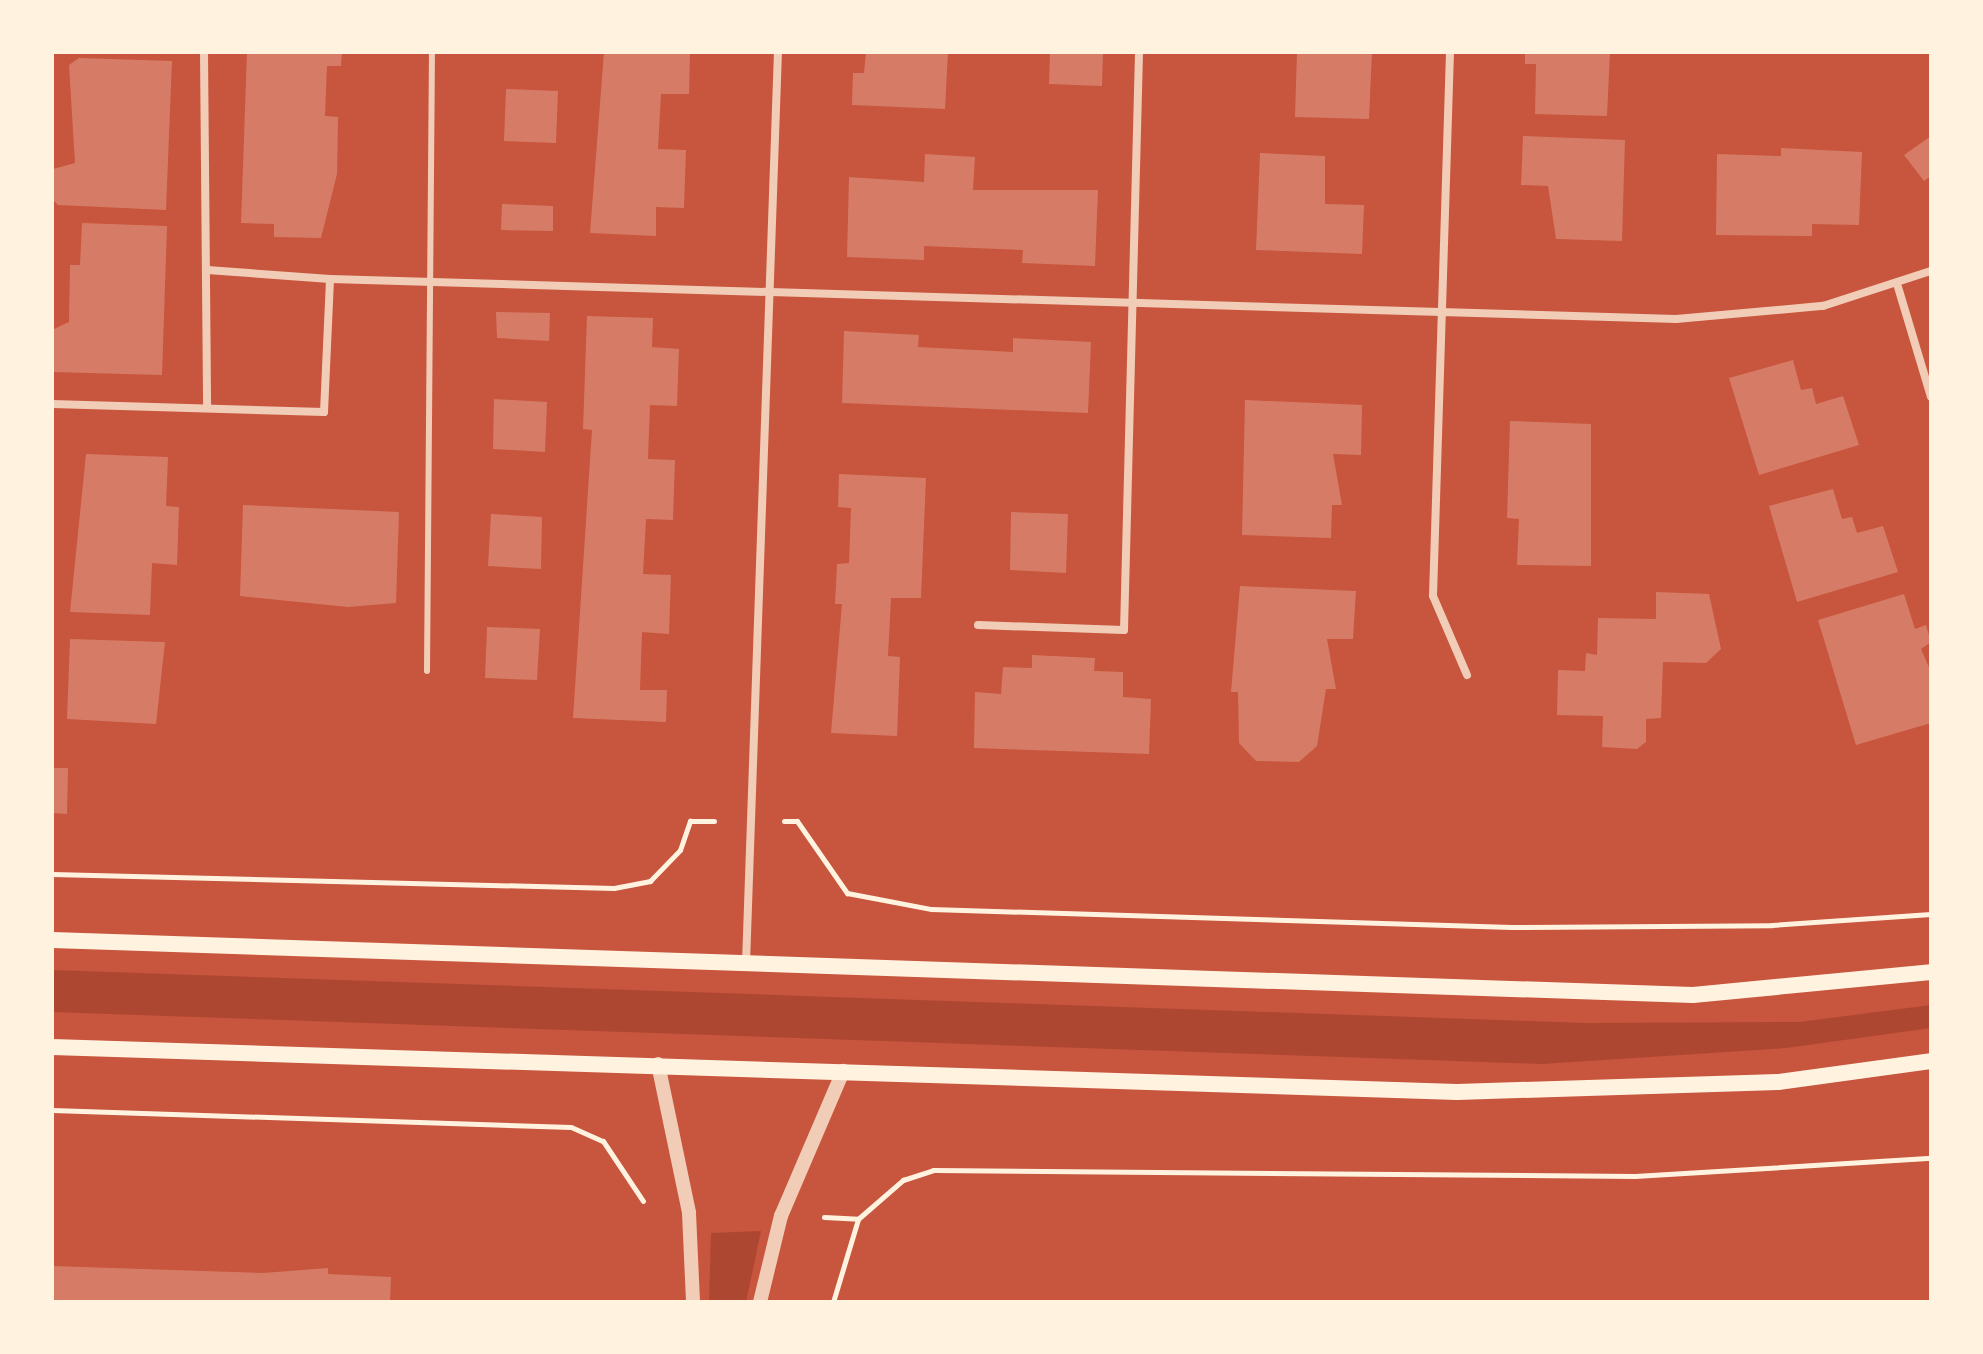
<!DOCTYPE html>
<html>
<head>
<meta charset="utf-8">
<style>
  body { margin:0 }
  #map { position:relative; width:1983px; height:1354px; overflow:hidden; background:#c8553d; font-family:"Asap Condensed",sans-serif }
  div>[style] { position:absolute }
  .green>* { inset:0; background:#ae4732 }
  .building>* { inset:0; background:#d67c66 }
  .path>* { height:5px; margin:-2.5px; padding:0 2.5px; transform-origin:2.5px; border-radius:2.5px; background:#fff3e0 }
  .service>* { height:6px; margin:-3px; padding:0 3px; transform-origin:3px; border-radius:3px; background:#f1ccb7 }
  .minor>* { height:8px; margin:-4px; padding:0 4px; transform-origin:4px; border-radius:4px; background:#f1ccb7 }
  .tertiary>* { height:14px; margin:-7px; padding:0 7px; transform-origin:7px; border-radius:7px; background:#f1ccb7 }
  .secondary>* { height:16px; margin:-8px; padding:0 8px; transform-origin:8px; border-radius:8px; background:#fff3e0 }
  span { translate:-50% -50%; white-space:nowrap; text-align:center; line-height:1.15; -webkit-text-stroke:7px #fff3e0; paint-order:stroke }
  .frame { position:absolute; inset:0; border:54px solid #fff3e0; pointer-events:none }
</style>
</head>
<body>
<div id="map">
  <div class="green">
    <i style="clip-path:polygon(52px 970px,1586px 1023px,1799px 1022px,1931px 1005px,1931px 1028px,1786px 1048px,1542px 1064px,52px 1012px)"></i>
    <i style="clip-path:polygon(761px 1231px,746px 1302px,709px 1302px,711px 1233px)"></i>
  </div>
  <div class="building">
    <i style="clip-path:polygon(247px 52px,342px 52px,341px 66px,327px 66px,325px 116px,338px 117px,337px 174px,321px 238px,274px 237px,274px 224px,241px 223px)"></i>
    <i style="clip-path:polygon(604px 52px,690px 52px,689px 94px,661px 94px,658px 149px,686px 150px,684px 208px,656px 207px,656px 236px,590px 233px)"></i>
    <i style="clip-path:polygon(866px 52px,948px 52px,945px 109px,852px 105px,853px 73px,864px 73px)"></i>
    <i style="clip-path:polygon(1050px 52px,1103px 52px,1102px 86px,1049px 84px)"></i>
    <i style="clip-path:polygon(1297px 52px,1372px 52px,1369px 119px,1295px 117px)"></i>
    <i style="clip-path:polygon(1525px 52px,1610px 52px,1607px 116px,1535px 114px,1536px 64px,1525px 64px)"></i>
    <i style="clip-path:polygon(79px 58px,172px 61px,166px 210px,58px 205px,52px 199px,53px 169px,75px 163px,69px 65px)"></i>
    <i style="clip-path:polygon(506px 89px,558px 91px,556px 143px,504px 141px)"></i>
    <i style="clip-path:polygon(1523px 136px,1625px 140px,1622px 241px,1556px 239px,1548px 186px,1521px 185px)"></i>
    <i style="clip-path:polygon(1931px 136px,1931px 176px,1924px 181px,1904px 155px)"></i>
    <i style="clip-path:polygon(1781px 148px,1862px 152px,1859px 225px,1812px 224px,1812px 236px,1716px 235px,1717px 154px,1781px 156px)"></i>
    <i style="clip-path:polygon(1260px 153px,1325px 156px,1325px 204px,1364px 205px,1362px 254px,1256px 250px)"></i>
    <i style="clip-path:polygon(925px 154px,975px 157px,973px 190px,1098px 190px,1095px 266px,1022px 263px,1023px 250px,924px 246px,924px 260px,847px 257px,849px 177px,924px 182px)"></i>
    <i style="clip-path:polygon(502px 204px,553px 206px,553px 231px,501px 230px)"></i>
    <i style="clip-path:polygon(82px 223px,167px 226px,162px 375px,52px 372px,52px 330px,69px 322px,70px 265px,80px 265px)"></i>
    <i style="clip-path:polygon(496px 312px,550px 313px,549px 341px,497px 338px)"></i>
    <i style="clip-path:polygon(587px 316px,653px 318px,652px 347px,679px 349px,677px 406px,650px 405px,648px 459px,675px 460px,673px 520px,646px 519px,643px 574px,671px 575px,669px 634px,642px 632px,641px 660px,640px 690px,667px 690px,666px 722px,573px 718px,592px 430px,583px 429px)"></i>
    <i style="clip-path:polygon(844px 331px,919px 335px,918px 347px,1013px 352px,1013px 338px,1091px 342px,1088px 413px,842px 403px)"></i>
    <i style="clip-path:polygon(1793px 360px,1801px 390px,1812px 388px,1816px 404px,1843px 396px,1859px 445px,1759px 475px,1729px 378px)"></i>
    <i style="clip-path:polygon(494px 399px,547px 402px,545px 452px,493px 449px)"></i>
    <i style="clip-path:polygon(1245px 400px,1362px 405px,1361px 455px,1333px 454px,1342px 505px,1332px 505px,1331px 538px,1242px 535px)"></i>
    <i style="clip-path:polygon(1510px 421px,1591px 424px,1591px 566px,1517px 565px,1519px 519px,1507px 518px)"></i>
    <i style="clip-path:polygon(86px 454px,168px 457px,166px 506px,179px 507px,177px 565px,152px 563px,150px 615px,70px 612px)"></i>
    <i style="clip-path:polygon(839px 474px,926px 478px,921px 598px,891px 598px,888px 656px,900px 657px,897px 736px,831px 733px,842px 604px,835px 604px,837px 564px,849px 563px,851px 508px,838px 507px)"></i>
    <i style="clip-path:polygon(1833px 489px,1842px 519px,1852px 517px,1857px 533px,1883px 526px,1898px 572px,1797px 602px,1769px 506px)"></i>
    <i style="clip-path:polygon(243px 505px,399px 512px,396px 603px,348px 607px,240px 596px)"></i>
    <i style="clip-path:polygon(1011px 512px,1068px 514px,1066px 573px,1010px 570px)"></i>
    <i style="clip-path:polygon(491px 514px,542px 517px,541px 569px,488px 566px)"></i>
    <i style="clip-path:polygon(1240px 586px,1356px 591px,1353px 639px,1327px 639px,1336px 689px,1326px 689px,1317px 746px,1299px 762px,1256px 761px,1239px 743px,1238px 692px,1231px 692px)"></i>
    <i style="clip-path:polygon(1656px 592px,1709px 594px,1721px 649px,1706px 663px,1663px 662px,1661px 718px,1646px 719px,1646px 742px,1637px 749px,1602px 747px,1603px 716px,1557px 715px,1558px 670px,1585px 671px,1586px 653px,1597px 655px,1598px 618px,1656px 619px)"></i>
    <i style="clip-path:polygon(1904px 594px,1915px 629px,1926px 625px,1931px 642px,1921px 649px,1931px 672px,1931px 723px,1856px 745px,1818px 620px)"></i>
    <i style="clip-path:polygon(487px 627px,540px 629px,537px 680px,485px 678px)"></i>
    <i style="clip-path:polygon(70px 639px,165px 642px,156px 724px,67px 719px)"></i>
    <i style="clip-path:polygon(1032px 655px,1095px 658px,1094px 671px,1123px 672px,1123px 697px,1151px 699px,1149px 754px,974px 748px,975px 692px,1001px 694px,1003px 667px,1032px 668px)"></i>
    <i style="clip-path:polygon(52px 768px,68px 768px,67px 814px,52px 813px)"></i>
    <i style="clip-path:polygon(52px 1266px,263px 1273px,328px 1268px,328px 1274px,391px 1277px,390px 1302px,52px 1302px)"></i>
  </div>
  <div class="path">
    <i style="left:784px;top:821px;width:13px"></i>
    <i style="left:797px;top:821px;width:88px;rotate:55.2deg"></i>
    <i style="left:847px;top:893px;width:86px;rotate:10.8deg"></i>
    <i style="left:931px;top:909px;width:581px;rotate:1.77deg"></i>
    <i style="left:1512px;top:927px;width:260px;rotate:-0.4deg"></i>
    <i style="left:1772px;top:925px;width:159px;rotate:-4deg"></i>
    <i style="left:52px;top:874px;width:562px;rotate:1.43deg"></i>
    <i style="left:614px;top:888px;width:37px;rotate:-11deg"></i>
    <i style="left:650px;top:881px;width:43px;rotate:-45.9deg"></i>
    <i style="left:680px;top:850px;width:31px;rotate:-71deg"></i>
    <i style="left:690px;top:821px;width:24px"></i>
    <i style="left:52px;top:1110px;width:519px;rotate:1.88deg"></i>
    <i style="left:571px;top:1127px;width:35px;rotate:24deg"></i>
    <i style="left:603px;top:1141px;width:72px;rotate:56.3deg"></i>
    <i style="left:824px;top:1217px;width:34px;rotate:3deg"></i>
    <i style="left:833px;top:1302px;width:87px;rotate:-73.2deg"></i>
    <i style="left:858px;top:1219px;width:60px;rotate:-40.9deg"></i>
    <i style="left:903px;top:1180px;width:32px;rotate:-18deg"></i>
    <i style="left:933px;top:1170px;width:702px;rotate:0.49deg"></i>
    <i style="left:1635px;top:1176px;width:297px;rotate:-3.5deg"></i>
  </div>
  <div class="service">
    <i style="left:427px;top:671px;width:619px;rotate:-89.54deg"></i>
  </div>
  <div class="minor">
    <i style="left:204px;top:52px;width:356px;rotate:89.5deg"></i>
    <i style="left:1450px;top:52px;width:544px;rotate:91.79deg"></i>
    <i style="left:1433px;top:596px;width:86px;rotate:66.7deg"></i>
    <i style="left:330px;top:279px;width:1347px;rotate:1.7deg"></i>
    <i style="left:1676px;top:319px;width:148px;rotate:-5.1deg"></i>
    <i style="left:1823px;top:306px;width:114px;rotate:-18deg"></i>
    <i style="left:1898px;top:287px;width:115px;rotate:73.3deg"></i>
    <i style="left:52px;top:404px;width:272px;rotate:1.7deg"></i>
    <i style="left:324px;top:412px;width:133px;rotate:-87.4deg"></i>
    <i style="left:330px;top:279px;width:123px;rotate:-175.8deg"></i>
    <i style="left:978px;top:625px;width:146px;rotate:2deg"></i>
    <i style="left:1124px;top:630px;width:578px;rotate:-88.51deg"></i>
    <i style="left:746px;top:963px;width:912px;rotate:-87.99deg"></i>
  </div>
  <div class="tertiary">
    <i style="left:658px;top:1064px;width:152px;rotate:78.2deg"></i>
    <i style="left:689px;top:1213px;width:89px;rotate:87.4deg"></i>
    <i style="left:760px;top:1302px;width:89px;rotate:-76.3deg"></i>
    <i style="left:781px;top:1216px;width:158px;rotate:-66.8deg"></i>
  </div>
  <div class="secondary">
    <i style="left:52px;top:940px;width:1642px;rotate:1.92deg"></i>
    <i style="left:1693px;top:995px;width:239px;rotate:-5.5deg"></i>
    <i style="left:52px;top:1047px;width:1406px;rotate:1.83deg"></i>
    <i style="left:1457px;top:1092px;width:321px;rotate:-1.8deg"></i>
    <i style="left:1778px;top:1082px;width:154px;rotate:-7.8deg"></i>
  </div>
  <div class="frame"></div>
</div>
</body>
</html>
